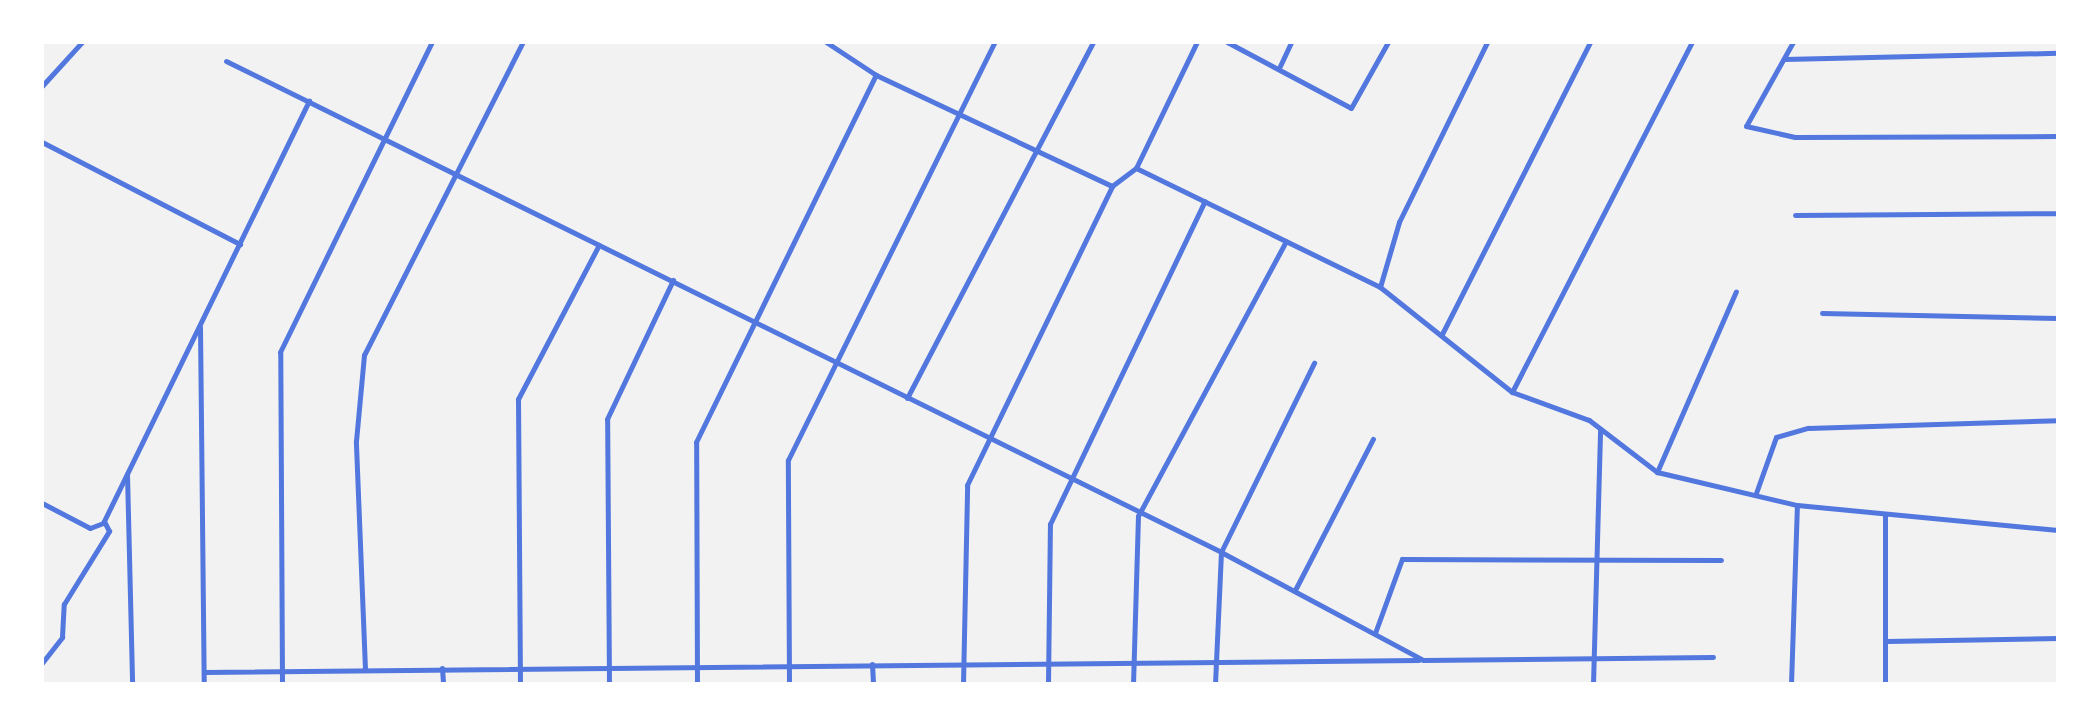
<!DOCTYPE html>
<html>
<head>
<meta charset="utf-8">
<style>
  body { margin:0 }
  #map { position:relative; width:2100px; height:726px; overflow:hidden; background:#f2f2f2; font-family:Overpass,sans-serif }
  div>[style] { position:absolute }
  .minor>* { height:5px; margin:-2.5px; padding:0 2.5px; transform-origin:2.5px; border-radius:2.5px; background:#5277de }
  span { translate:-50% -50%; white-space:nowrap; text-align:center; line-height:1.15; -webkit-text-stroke:6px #fff; paint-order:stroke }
  .frame { position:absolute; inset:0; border:44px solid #fff; pointer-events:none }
</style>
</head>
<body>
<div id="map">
  <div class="minor">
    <i style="left:826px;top:42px;width:60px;rotate:33.4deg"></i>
    <i style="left:876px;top:75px;width:261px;rotate:25.2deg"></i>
    <i style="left:1112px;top:186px;width:30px;rotate:-37deg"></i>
    <i style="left:1136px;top:168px;width:271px;rotate:26deg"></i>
    <i style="left:1380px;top:287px;width:169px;rotate:38.5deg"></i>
    <i style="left:1512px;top:392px;width:82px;rotate:20deg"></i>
    <i style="left:1589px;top:420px;width:86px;rotate:37.4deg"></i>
    <i style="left:1657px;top:472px;width:144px;rotate:13.3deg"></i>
    <i style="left:1797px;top:505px;width:262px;rotate:5.5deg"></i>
    <i style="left:1227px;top:42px;width:140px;rotate:28deg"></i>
    <i style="left:1351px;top:108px;width:76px;rotate:-60.7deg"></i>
    <i style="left:1793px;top:42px;width:96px;rotate:119.2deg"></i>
    <i style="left:1746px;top:126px;width:50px;rotate:12.7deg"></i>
    <i style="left:1795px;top:137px;width:263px;rotate:-0.2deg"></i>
    <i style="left:1784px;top:59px;width:274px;rotate:-1.3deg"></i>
    <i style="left:226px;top:61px;width:1110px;rotate:26.26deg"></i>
    <i style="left:1221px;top:552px;width:229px;rotate:28.1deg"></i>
    <i style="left:1423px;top:660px;width:290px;rotate:-0.6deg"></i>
    <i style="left:1280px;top:66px;width:26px;rotate:-65deg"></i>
    <i style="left:42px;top:86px;width:59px;rotate:-47.7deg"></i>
    <i style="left:42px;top:142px;width:223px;rotate:27.3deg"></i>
    <i style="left:1136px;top:168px;width:140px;rotate:-64.2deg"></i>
    <i style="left:1795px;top:215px;width:263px;rotate:-0.4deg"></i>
    <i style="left:1380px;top:287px;width:68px;rotate:-73.7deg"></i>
    <i style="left:1399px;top:222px;width:200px;rotate:-63.9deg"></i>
    <i style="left:1822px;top:313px;width:236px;rotate:1.2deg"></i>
    <i style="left:200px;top:327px;width:357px;rotate:89.4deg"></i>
    <i style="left:1442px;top:334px;width:327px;rotate:-63.1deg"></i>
    <i style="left:1512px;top:392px;width:394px;rotate:-62.8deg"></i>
    <i style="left:907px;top:398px;width:402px;rotate:-62.4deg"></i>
    <i style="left:1657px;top:472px;width:197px;rotate:-66.4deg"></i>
    <i style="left:127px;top:474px;width:210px;rotate:88.6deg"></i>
    <i style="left:1756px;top:493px;width:59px;rotate:-70.3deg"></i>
    <i style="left:1776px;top:437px;width:33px;rotate:-16deg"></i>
    <i style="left:1808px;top:428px;width:250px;rotate:-1.8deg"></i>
    <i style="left:42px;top:503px;width:54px;rotate:27.5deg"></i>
    <i style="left:90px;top:528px;width:14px;rotate:-21deg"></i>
    <i style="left:103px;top:523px;width:470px;rotate:-64deg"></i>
    <i style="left:1295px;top:590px;width:170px;rotate:-62.7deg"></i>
    <i style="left:1375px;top:633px;width:79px;rotate:-70deg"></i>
    <i style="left:1402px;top:559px;width:319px;rotate:0.2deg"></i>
    <i style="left:1887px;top:641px;width:171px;rotate:-1deg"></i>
    <i style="left:42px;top:663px;width:33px;rotate:-52deg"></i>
    <i style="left:62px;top:637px;width:33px;rotate:-87deg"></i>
    <i style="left:64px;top:604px;width:86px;rotate:-58.3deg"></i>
    <i style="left:109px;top:531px;width:11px;rotate:-117deg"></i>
    <i style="left:872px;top:664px;width:20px;rotate:87deg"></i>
    <i style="left:442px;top:668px;width:16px;rotate:86deg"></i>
    <i style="left:365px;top:669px;width:228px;rotate:-92.3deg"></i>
    <i style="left:356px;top:441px;width:86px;rotate:-84.7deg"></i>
    <i style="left:364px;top:355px;width:351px;rotate:-63.1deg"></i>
    <i style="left:204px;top:672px;width:1215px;rotate:-0.57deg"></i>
    <i style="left:282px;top:684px;width:332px;rotate:-90.3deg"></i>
    <i style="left:280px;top:352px;width:345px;rotate:-63.9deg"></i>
    <i style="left:520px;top:684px;width:285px;rotate:-90.4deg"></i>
    <i style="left:518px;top:399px;width:174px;rotate:-62.3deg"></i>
    <i style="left:609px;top:684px;width:265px;rotate:-90.4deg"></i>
    <i style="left:607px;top:419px;width:154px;rotate:-64.6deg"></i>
    <i style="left:697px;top:684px;width:242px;rotate:-90.2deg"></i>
    <i style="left:696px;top:442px;width:409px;rotate:-63.9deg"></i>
    <i style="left:789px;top:684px;width:224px;rotate:-90.3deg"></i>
    <i style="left:788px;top:460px;width:466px;rotate:-63.7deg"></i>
    <i style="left:963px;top:684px;width:199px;rotate:-88.8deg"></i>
    <i style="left:967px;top:485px;width:332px;rotate:-64.1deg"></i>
    <i style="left:1048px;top:684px;width:160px;rotate:-89.3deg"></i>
    <i style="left:1050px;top:524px;width:358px;rotate:-64.4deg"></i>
    <i style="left:1133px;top:684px;width:168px;rotate:-88.3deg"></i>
    <i style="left:1138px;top:516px;width:312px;rotate:-61.7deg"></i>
    <i style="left:1215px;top:684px;width:132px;rotate:-87.4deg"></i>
    <i style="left:1221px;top:552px;width:211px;rotate:-63.8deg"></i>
    <i style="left:1593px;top:684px;width:254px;rotate:-88.4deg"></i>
    <i style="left:1791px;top:684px;width:179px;rotate:-88.1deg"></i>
    <i style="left:1885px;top:684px;width:168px;rotate:-90deg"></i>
  </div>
  <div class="frame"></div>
</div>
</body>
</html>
